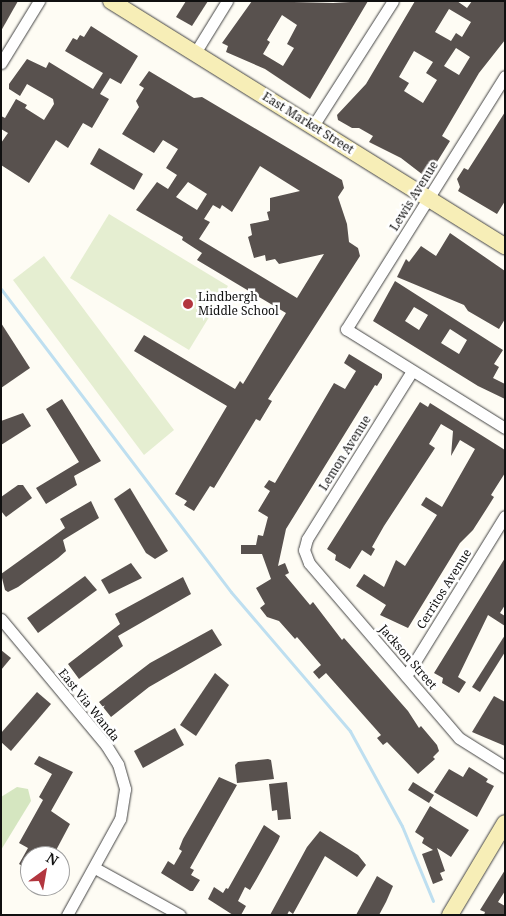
<!DOCTYPE html>
<html>
<head>
<meta charset="utf-8">
<style>
  body { margin:0 }
  #map { position:relative; width:506px; height:916px; overflow:hidden; background:#fefcf4; font-family:"Noto Serif",serif }
  div>[style] { position:absolute }
  .green>* { inset:0; background:#d5e6c0 }
  .pitch>* { inset:0; background:#e5eed1 }
  .stream>* { height:3px; margin:-1.5px; padding:0 1.5px; transform-origin:1.5px; border-radius:1.5px; background:#bedff0 }
  .building>* { inset:0; background:#58514e }
  .roads { filter:drop-shadow(0 0 1px #434343) drop-shadow(0 0 1px #434343) }
  .street>* { height:11px; margin:-5.5px; padding:0 5.5px; transform-origin:5.5px; border-radius:5.5px; background:#fff }
  .secondary>* { height:16px; margin:-8px; padding:0 8px; transform-origin:8px; border-radius:8px; background:#f7eeb7 }
  .dots>* { width:14px; height:14px; translate:-50% -50%; box-sizing:border-box; border:2px solid #fff; border-radius:50% }
  span { translate:-50% -50%; white-space:nowrap; text-align:center; line-height:1.15; -webkit-text-stroke:5px #fff; paint-order:stroke }
  .street-label { font-size:12px; color:#101010 }
  .poi-label { font-size:12px; color:#101010 }
  .left { translate:0 -50%; text-align:left }
  .frame { position:absolute; inset:0; border:2px solid #101010; pointer-events:none }
  .north { position:absolute; left:20px; top:846px; width:50px; height:50px; box-sizing:border-box; background:#fff; border:1px solid #9f9f9f; border-radius:50%; rotate:32deg; font-size:14px; font-weight:700; line-height:20px; text-align:center; color:#101010 }
  .north::after { content:''; display:block; margin:auto; width:18px; height:22px; background:#b2363f; clip-path:polygon(50% 0,100% 100%,50% 72%,0 100%) }
</style>
</head>
<body>
<div id="map">
  <div class="green">
    <i style="clip-path:polygon(17px 787px,28px 789px,31px 801px,1px 850px,1px 797px)"></i>
  </div>
  <div class="pitch">
    <i style="clip-path:polygon(109px 214px,228px 286px,189px 350px,70px 278px)"></i>
    <i style="clip-path:polygon(44px 256px,174px 430px,144px 455px,13px 280px)"></i>
  </div>
  <div class="stream">
    <i style="left:1px;top:289px;width:380px;rotate:52.8deg"></i>
    <i style="left:231px;top:592px;width:183px;rotate:49.4deg"></i>
    <i style="left:350px;top:731px;width:108px;rotate:61.3deg"></i>
    <i style="left:402px;top:826px;width:81px;rotate:67.5deg"></i>
  </div>
  <div class="building">
    <i style="clip-path:polygon(1px 1px,18px 1px,1px 31px)"></i>
    <i style="clip-path:polygon(186px 1px,208px 1px,192px 26px,176px 17px)"></i>
    <i style="clip-path:polygon(evenodd,252px 1px,333px 3px,368px 1px,310px 99px,265px 69px,226px 52px,228px 46px,222px 43px,252px 1px,282px 15px,297px 25px,287px 44px,294px 48px,283px 66px,263px 54px,270px 42px,267px 40px,282px 15px)"></i>
    <i style="clip-path:polygon(evenodd,415px 1px,457px 1px,467px 8px,472px 1px,505px 1px,505px 40px,479px 73px,442px 136px,450px 141px,427px 178px,401px 158px,369px 142px,373px 136px,359px 128px,352px 128px,338px 120px,337px 115px,366px 84px,415px 1px,449px 9px,471px 22px,462px 37px,456px 33px,451px 41px,435px 32px,449px 9px,415px 1px,456px 48px,470px 57px,459px 75px,444px 66px,456px 48px,415px 1px,414px 51px,433px 62px,426px 73px,437px 80px,423px 103px,404px 91px,409px 83px,399px 77px,414px 51px)"></i>
    <i style="clip-path:polygon(91px 26px,138px 56px,121px 84px,110px 78px,100px 94px,109px 99px,92px 128px,83px 123px,68px 148px,56px 140px,29px 183px,1px 165px,1px 143px,8px 133px,1px 129px,1px 116px,5px 118px,16px 99px,27px 105px,25px 108px,44px 120px,54px 104px,53px 99px,27px 84px,20px 96px,9px 89px,9px 84px,27px 59px,46px 68px,49px 62px,93px 89px,103px 73px,65px 51px,73px 38px,77px 40px,80px 35px,84px 37px)"></i>
    <i style="clip-path:polygon(evenodd,149px 71px,194px 98px,202px 97px,342px 180px,344px 188px,338px 197px,347px 224px,349px 242px,358px 248px,360px 256px,268px 399px,272px 401px,260px 421px,256px 419px,214px 488px,210px 486px,194px 511px,184px 505px,187px 501px,175px 494px,227px 406px,134px 351px,144px 335px,235px 389px,240px 381px,243px 384px,286px 313px,197px 260px,202px 253px,182px 240px,183px 237px,136px 210px,157px 182px,168px 189px,177px 175px,166px 168px,178px 149px,163px 140px,154px 153px,122px 134px,139px 107px,136px 101px,144px 88px,139px 85px,149px 71px,260px 166px,300px 191px,270px 198px,270px 211px,267px 212px,269px 220px,250px 224px,252px 235px,248px 237px,254px 258px,265px 255px,266px 261px,275px 259px,279px 264px,324px 254px,297px 298px,199px 239px,210px 222px,204px 219px,213px 205px,220px 209px,222px 205px,232px 212px,260px 166px,149px 71px,188px 182px,207px 194px,197px 210px,176px 197px,188px 182px)"></i>
    <i style="clip-path:polygon(505px 112px,505px 201px,497px 214px,458px 191px,460px 187px,457px 179px,464px 168px,468px 170px)"></i>
    <i style="clip-path:polygon(99px 148px,143px 174px,134px 190px,90px 164px)"></i>
    <i style="clip-path:polygon(450px 233px,505px 271px,505px 319px,499px 329px,468px 311px,464px 305px,397px 277px,406px 259px,409px 262px,421px 246px,436px 256px)"></i>
    <i style="clip-path:polygon(evenodd,395px 281px,503px 350px,494px 364px,499px 367px,493px 378px,505px 384px,505px 399px,478px 386px,373px 321px,395px 281px,414px 307px,428px 315px,419px 330px,405px 321px,414px 307px,395px 281px,450px 329px,467px 340px,459px 354px,441px 343px,450px 329px)"></i>
    <i style="clip-path:polygon(1px 323px,30px 368px,1px 388px)"></i>
    <i style="clip-path:polygon(349px 354px,382px 374px,382px 378px,377px 386px,375px 385px,286px 529px,278px 566px,285px 563px,289px 573px,285px 575px,310px 605px,313px 602px,342px 640px,344px 638px,408px 711px,419px 728px,421px 726px,437px 745px,439px 751px,433px 757px,435px 759px,418px 774px,387px 742px,383px 745px,377px 738px,381px 735px,326px 673px,319px 679px,313px 672px,321px 665px,297px 637px,295px 639px,279px 621px,267px 617px,260px 608px,265px 604px,256px 588px,271px 579px,262px 554px,241px 554px,241px 545px,256px 545px,258px 535px,263px 536px,268px 517px,258px 511px,270px 491px,264px 487px,269px 480px,275px 483px,334px 383px,345px 389px,356px 371px,344px 363px)"></i>
    <i style="clip-path:polygon(62px 399px,101px 461px,74px 476px,77px 485px,46px 504px,36px 488px,79px 462px,46px 409px)"></i>
    <i style="clip-path:polygon(420px 402px,428px 407px,430px 403px,505px 450px,505px 473px,491px 495px,494px 497px,489px 505px,473px 530px,460px 543px,408px 628px,380px 615px,386px 605px,356px 586px,364px 574px,384px 587px,396px 560px,405px 566px,437px 515px,421px 505px,426px 497px,442px 507px,475px 449px,460px 440px,451px 456px,453px 431px,441px 424px,429px 444px,435px 448px,384px 526px,372px 547px,375px 549px,371px 556px,362px 550px,350px 569px,335px 560px,336px 555px,327px 549px)"></i>
    <i style="clip-path:polygon(23px 413px,31px 426px,1px 445px,1px 421px)"></i>
    <i style="clip-path:polygon(18px 485px,23px 485px,32px 498px,6px 517px,1px 511px,1px 497px)"></i>
    <i style="clip-path:polygon(130px 488px,168px 551px,155px 559px,146px 553px,114px 499px)"></i>
    <i style="clip-path:polygon(91px 501px,99px 518px,63px 540px,66px 551px,58px 558px,18px 587px,8px 592px,5px 590px,1px 574px,65px 528px,60px 519px)"></i>
    <i style="clip-path:polygon(505px 558px,505px 605px,500px 613px,505px 616px,505px 626px,488px 615px,458px 677px,466px 682px,459px 693px,442px 683px,443px 678px,434px 673px)"></i>
    <i style="clip-path:polygon(131px 563px,142px 578px,109px 594px,101px 580px)"></i>
    <i style="clip-path:polygon(85px 576px,97px 590px,38px 633px,27px 618px)"></i>
    <i style="clip-path:polygon(183px 577px,191px 594px,118px 636px,123px 646px,79px 679px,68px 664px,120px 624px,115px 614px)"></i>
    <i style="clip-path:polygon(212px 629px,222px 645px,149px 687px,111px 717px,99px 702px,150px 663px)"></i>
    <i style="clip-path:polygon(505px 635px,505px 652px,480px 692px,472px 687px)"></i>
    <i style="clip-path:polygon(1px 650px,11px 658px,1px 670px)"></i>
    <i style="clip-path:polygon(215px 673px,229px 685px,196px 736px,180px 725px)"></i>
    <i style="clip-path:polygon(37px 692px,51px 704px,11px 751px,1px 742px,1px 733px)"></i>
    <i style="clip-path:polygon(494px 696px,505px 702px,505px 746px,472px 732px)"></i>
    <i style="clip-path:polygon(175px 728px,184px 745px,143px 768px,134px 751px)"></i>
    <i style="clip-path:polygon(39px 756px,73px 772px,51px 811px,70px 824px,53px 856px,30px 856px,30px 870px,19px 864px,28px 848px,19px 843px,43px 800px,39px 797px,52px 774px,34px 764px)"></i>
    <i style="clip-path:polygon(268px 759px,271px 760px,274px 779px,237px 783px,235px 765px,238px 762px)"></i>
    <i style="clip-path:polygon(469px 767px,488px 779px,486px 782px,494px 786px,477px 817px,434px 792px,449px 769px,463px 777px)"></i>
    <i style="clip-path:polygon(219px 777px,237px 785px,190px 868px,194px 870px,191px 875px,200px 880px,193px 891px,190px 891px,161px 873px,168px 861px,174px 865px,182px 851px,179px 849px,183px 839px)"></i>
    <i style="clip-path:polygon(287px 782px,291px 819px,278px 820px,277px 810px,272px 811px,269px 784px)"></i>
    <i style="clip-path:polygon(413px 782px,434px 795px,429px 803px,408px 790px)"></i>
    <i style="clip-path:polygon(430px 806px,469px 830px,451px 857px,437px 848px,445px 871px,440px 873px,443px 880px,433px 884px,422px 854px,433px 850px,422px 843px,424px 838px,415px 832px)"></i>
    <i style="clip-path:polygon(264px 825px,280px 836px,278px 841px,256px 880px,250px 890px,245px 887px,238px 901px,246px 906px,241px 915px,233px 915px,208px 899px,214px 887px,223px 893px,226px 888px,228px 889px)"></i>
    <i style="clip-path:polygon(320px 831px,358px 855px,366px 865px,357px 877px,325px 856px,293px 914px,289px 911px,287px 915px,270px 915px,307px 847px)"></i>
    <i style="clip-path:polygon(505px 870px,505px 891px,498px 902px,505px 906px,505px 915px,484px 915px,485px 912px,480px 910px)"></i>
    <i style="clip-path:polygon(377px 876px,393px 886px,386px 902px,379px 915px,356px 915px)"></i>
  </div>
  <div class="roads">
    <div class="street">
      <i style="left:195px;top:53px;width:61px;rotate:-58.4deg"></i>
      <i style="left:1px;top:63px;width:73px;rotate:-58.5deg"></i>
      <i style="left:505px;top:76px;width:299px;rotate:122.1deg"></i>
      <i style="left:346px;top:329px;width:187px;rotate:31.9deg"></i>
      <i style="left:313px;top:126px;width:148px;rotate:-57.4deg"></i>
      <i style="left:412px;top:371px;width:198px;rotate:122deg"></i>
      <i style="left:307px;top:539px;width:11px;rotate:105deg"></i>
      <i style="left:304px;top:550px;width:14px;rotate:69deg"></i>
      <i style="left:309px;top:563px;width:230px;rotate:49.4deg"></i>
      <i style="left:459px;top:738px;width:54px;rotate:32.2deg"></i>
      <i style="left:1px;top:619px;width:164px;rotate:50.2deg"></i>
      <i style="left:106px;top:745px;width:22px;rotate:58deg"></i>
      <i style="left:118px;top:764px;width:26px;rotate:74deg"></i>
      <i style="left:125px;top:789px;width:30px;rotate:99deg"></i>
      <i style="left:120px;top:819px;width:110px;rotate:118.9deg"></i>
      <i style="left:406px;top:676px;width:188px;rotate:-58.3deg"></i>
      <i style="left:95px;top:868px;width:97px;rotate:28.9deg"></i>
    </div>
    <div class="secondary">
      <i style="left:111px;top:1px;width:464px;rotate:31.9deg"></i>
      <i style="left:450px;top:915px;width:107px;rotate:-59.1deg"></i>
    </div>
  </div>
  <div class="dots">
    <i style="left:188px;top:304px;background:#b2363f"></i>
  </div>
  <div class="street-label">
    <span style="left:308px;top:123px;rotate:32deg">East Market Street</span>
    <span style="left:414px;top:196px;rotate:-58deg">Lewis Avenue</span>
    <span style="left:345px;top:453px;rotate:-58deg">Lemon Avenue</span>
    <span style="left:444px;top:589px;rotate:-58deg">Cerritos Avenue</span>
    <span style="left:408px;top:657px;rotate:49deg">Jackson Street</span>
    <span style="left:89px;top:705px;rotate:51deg">East Via Wanda</span>
  </div>
  <div class="poi-label">
    <span class="left" style="left:198px;top:304px">Lindbergh<br>Middle School</span>
  </div>
  <div class="frame"></div>
  <div class="north">N</div>
</div>
</body>
</html>
